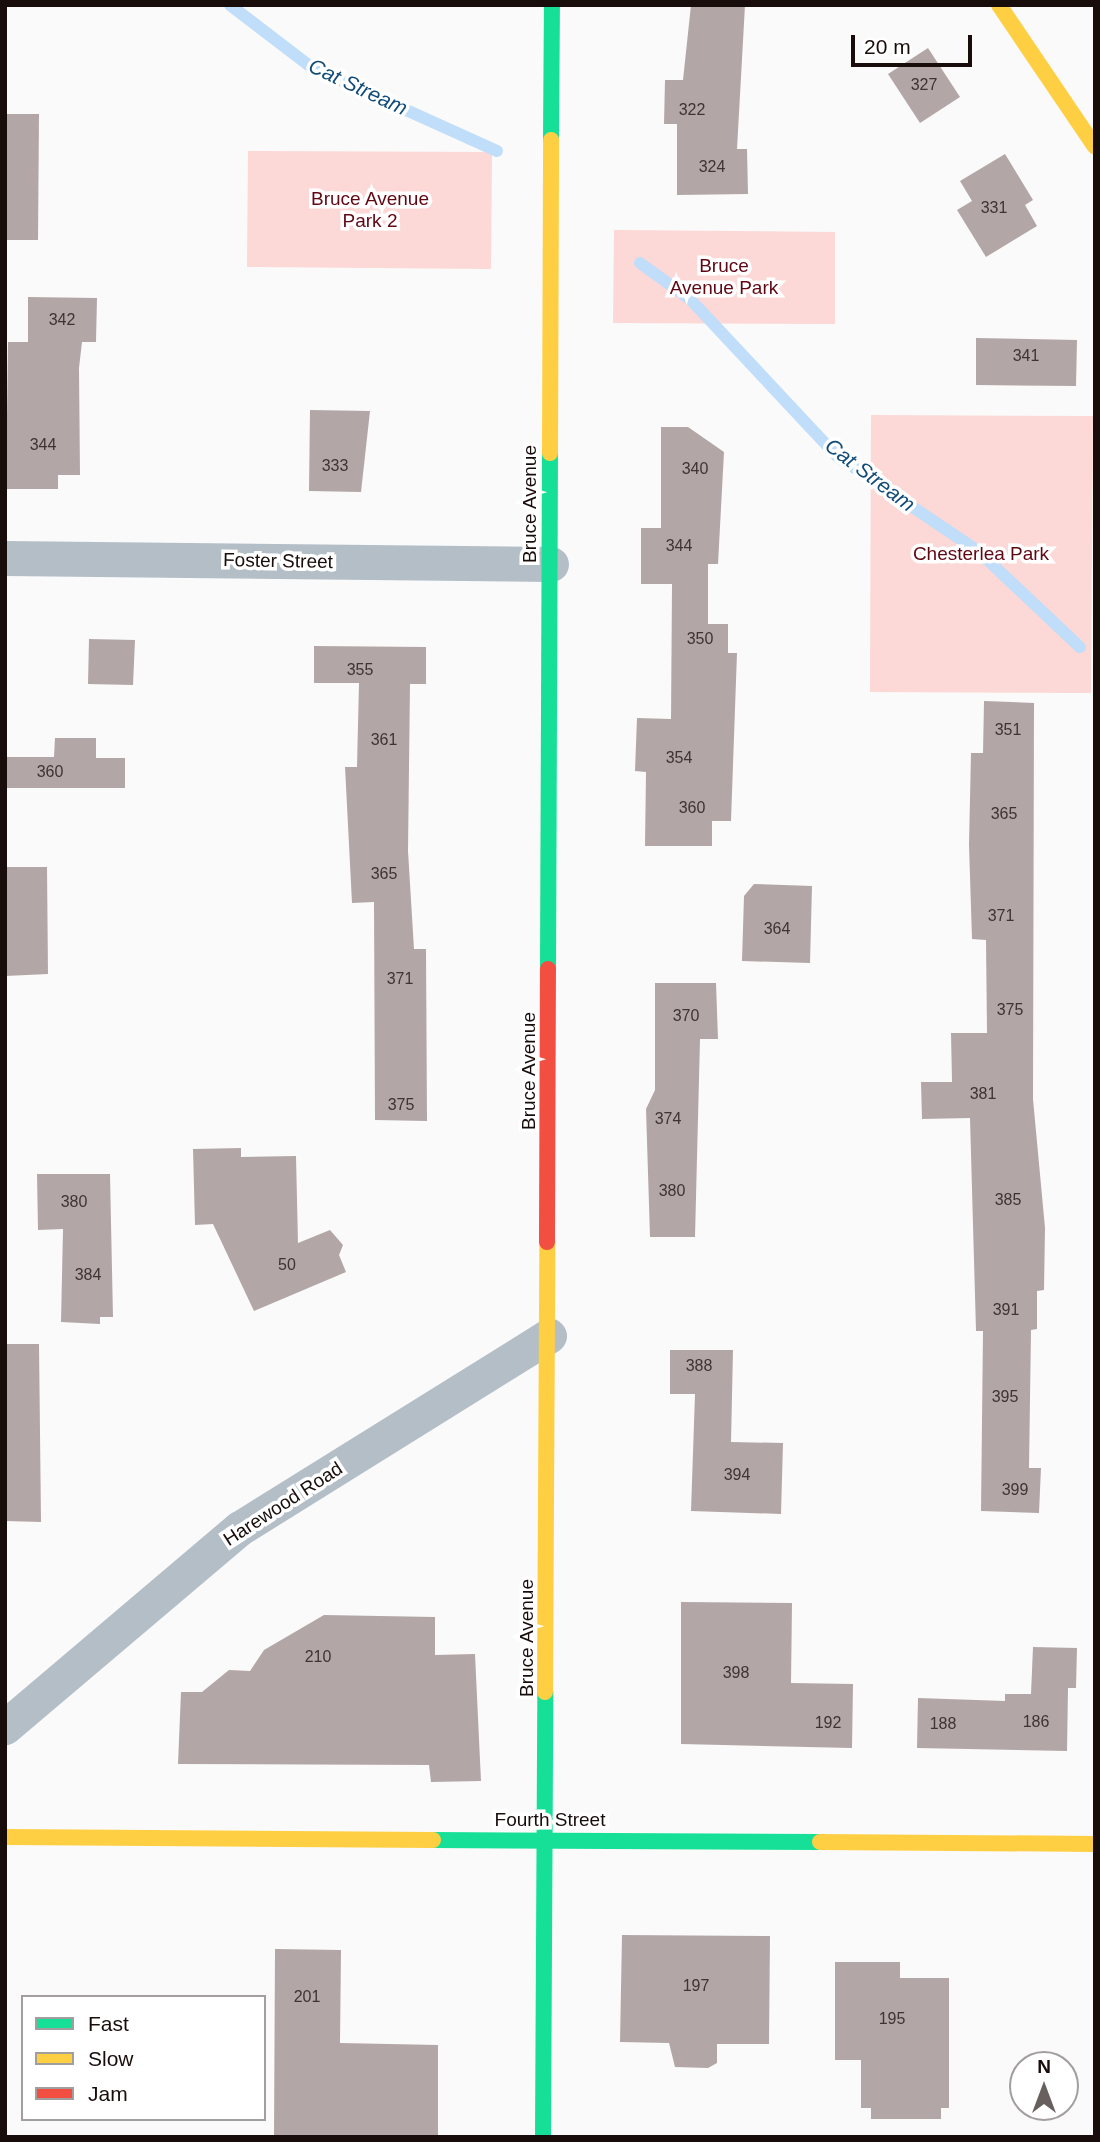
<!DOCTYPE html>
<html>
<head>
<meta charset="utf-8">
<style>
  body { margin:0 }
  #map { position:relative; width:1100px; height:2142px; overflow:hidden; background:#fafafa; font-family:Helvetica,sans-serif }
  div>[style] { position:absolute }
  .green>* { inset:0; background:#fcd8d7 }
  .stream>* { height:12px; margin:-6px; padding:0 6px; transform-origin:6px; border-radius:6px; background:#c0ddf9 }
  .building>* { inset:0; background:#b3a6a6 }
  .street>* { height:35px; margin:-17.5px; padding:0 17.5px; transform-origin:17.5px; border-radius:17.5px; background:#b4bec7 }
  .fast>* { height:16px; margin:-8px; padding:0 8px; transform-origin:8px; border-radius:8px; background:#16e098 }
  .slow>* { height:16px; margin:-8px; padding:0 8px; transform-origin:8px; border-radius:8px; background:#ffcf43 }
  .jam>* { height:16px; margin:-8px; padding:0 8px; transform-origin:8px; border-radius:8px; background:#f24e42 }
  span { translate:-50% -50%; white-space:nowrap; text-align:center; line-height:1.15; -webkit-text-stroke:7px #fff; paint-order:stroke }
  .number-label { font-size:16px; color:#403332 }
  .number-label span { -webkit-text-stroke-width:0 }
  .park-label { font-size:19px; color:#600714 }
  .street-label { font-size:19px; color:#190d0c }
  .water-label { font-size:21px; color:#124c79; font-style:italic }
  .frame { position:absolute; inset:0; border:7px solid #190d0c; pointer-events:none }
  .legend { position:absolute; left:21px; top:1995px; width:245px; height:126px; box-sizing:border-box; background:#fff; border:2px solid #a39e9e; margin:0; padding:9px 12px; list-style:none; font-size:21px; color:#190d0c }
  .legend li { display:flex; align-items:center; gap:14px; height:35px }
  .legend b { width:35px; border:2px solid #a39e9e }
  .north { position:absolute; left:1009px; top:2051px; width:70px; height:70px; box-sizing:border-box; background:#fff; border:2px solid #a39e9e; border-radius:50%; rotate:0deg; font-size:19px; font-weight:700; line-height:28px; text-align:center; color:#190d0c }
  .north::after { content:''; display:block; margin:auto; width:24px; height:32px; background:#68605f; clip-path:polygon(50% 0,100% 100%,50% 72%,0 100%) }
  .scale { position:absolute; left:851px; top:35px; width:121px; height:32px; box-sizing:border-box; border:4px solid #190d0c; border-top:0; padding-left:9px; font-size:21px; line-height:24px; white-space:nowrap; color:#190d0c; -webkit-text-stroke:5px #fff; paint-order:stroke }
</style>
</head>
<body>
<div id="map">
  <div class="green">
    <i style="clip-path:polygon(248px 151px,492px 152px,491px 269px,247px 267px)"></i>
    <i style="clip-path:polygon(614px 230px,835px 232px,835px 324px,613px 323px)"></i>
    <i style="clip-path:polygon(871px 415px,1093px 416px,1091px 693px,870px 692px)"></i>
  </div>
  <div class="stream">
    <i style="left:230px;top:5px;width:102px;rotate:37.4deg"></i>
    <i style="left:311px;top:67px;width:204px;rotate:24.3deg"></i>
    <i style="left:640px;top:263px;width:62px;rotate:35.8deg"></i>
    <i style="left:690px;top:299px;width:215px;rotate:46.9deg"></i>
    <i style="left:837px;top:456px;width:170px;rotate:34deg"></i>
    <i style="left:978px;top:551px;width:140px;rotate:43.3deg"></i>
  </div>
  <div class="building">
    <i style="clip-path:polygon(691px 5px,745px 5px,737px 149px,747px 149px,748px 194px,677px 195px,677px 124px,664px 124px,665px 80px,683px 80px)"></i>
    <i style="clip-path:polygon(928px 48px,960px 97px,920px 123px,888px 74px)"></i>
    <i style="clip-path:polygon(5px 114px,39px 114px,38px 240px,5px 240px)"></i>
    <i style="clip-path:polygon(1005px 154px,1033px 200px,1025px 205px,1037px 226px,986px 257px,957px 210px,972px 201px,960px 181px)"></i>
    <i style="clip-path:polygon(28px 297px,97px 298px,96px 342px,82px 342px,79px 368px,80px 475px,58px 475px,58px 489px,6px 489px,8px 342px,28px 342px)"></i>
    <i style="clip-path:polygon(976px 338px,1077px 340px,1076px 386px,976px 385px)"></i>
    <i style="clip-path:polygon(310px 410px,370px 411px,361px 492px,309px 491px)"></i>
    <i style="clip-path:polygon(661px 427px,688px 427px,724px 452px,718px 564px,708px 564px,708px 624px,728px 624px,728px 653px,737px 653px,731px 821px,712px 821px,712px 846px,645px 846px,646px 772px,635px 771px,637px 718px,671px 719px,672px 584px,641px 584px,641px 528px,661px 528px)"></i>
    <i style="clip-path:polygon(89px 639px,135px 640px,133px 685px,88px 684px)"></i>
    <i style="clip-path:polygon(314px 646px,426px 647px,426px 684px,410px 684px,408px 851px,414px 949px,426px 949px,427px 1121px,375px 1120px,374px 902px,352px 903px,345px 767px,357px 767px,359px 683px,314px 683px)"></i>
    <i style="clip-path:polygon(984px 701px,1034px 703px,1033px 1099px,1045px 1228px,1044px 1290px,1037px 1291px,1037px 1329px,1031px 1330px,1029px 1468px,1041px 1468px,1039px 1513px,981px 1511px,983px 1331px,976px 1331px,970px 1118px,922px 1119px,921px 1082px,952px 1082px,951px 1033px,987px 1033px,986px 940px,972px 939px,969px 845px,971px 753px,983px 753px)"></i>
    <i style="clip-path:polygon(55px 738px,96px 738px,96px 758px,125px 758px,125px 788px,5px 788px,5px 757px,54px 757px)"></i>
    <i style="clip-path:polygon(5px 867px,47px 867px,48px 974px,5px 976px)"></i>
    <i style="clip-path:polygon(754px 884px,812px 886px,810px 963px,742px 961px,744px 896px)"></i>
    <i style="clip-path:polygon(655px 983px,716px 983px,718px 1039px,700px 1039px,695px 1237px,650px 1237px,646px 1109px,655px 1090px)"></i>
    <i style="clip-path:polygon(241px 1148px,241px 1157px,296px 1156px,298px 1243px,330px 1230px,343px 1245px,339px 1255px,346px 1272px,254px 1311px,213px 1224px,195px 1225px,193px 1149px)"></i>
    <i style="clip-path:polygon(37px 1174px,110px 1174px,113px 1317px,100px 1317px,100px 1324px,61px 1322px,63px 1229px,38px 1230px)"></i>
    <i style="clip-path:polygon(5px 1344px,39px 1344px,41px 1522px,5px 1521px)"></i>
    <i style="clip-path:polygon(670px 1350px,733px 1350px,731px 1442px,783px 1443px,781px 1514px,691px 1511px,695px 1394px,670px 1394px)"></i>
    <i style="clip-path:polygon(681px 1602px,792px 1603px,791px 1683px,853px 1684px,852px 1748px,681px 1744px)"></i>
    <i style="clip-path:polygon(324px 1615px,435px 1617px,435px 1655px,475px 1654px,481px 1781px,431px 1782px,429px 1765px,178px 1764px,181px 1692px,202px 1692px,229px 1670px,250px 1671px,264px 1650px)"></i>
    <i style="clip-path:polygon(1033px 1647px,1077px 1648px,1076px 1688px,1068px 1688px,1067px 1751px,917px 1748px,918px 1698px,1005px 1701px,1005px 1694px,1031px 1694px)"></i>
    <i style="clip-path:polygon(622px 1935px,770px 1936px,769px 2044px,717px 2044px,717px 2063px,708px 2068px,675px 2067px,669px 2043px,620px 2042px)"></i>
    <i style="clip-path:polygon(275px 1949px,341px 1950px,340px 2043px,438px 2045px,438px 2137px,274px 2137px)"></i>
    <i style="clip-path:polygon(835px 1962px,900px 1962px,900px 1978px,949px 1978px,949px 2108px,941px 2108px,941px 2119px,871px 2119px,871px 2108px,861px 2108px,861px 2060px,835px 2060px)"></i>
  </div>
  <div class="street">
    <i style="left:5px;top:558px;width:546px;rotate:0.63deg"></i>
    <i style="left:5px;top:1727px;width:308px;rotate:-40.3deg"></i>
    <i style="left:240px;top:1528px;width:364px;rotate:-31.9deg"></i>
  </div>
  <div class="fast">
    <i style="left:551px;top:140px;width:135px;rotate:-89.6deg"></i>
    <i style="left:548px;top:969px;width:516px;rotate:-89.78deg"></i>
    <i style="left:433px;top:1840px;width:387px;rotate:0.3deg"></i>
    <i style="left:543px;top:2137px;width:445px;rotate:-89.7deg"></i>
  </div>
  <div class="slow">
    <i style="left:999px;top:5px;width:171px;rotate:55.9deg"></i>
    <i style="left:550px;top:453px;width:313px;rotate:-89.8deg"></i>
    <i style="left:545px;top:1692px;width:450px;rotate:-89.7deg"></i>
    <i style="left:5px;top:1837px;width:428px;rotate:0.4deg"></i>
    <i style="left:820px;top:1842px;width:275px;rotate:0.4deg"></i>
  </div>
  <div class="jam">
    <i style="left:547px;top:1242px;width:273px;rotate:-89.8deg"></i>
  </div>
  <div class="number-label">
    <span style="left:924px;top:85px">327</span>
    <span style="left:692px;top:110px">322</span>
    <span style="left:712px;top:167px">324</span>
    <span style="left:994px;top:208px">331</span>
    <span style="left:62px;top:320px">342</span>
    <span style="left:1026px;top:356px">341</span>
    <span style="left:43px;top:445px">344</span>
    <span style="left:335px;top:466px">333</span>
    <span style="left:695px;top:469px">340</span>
    <span style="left:679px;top:546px">344</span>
    <span style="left:700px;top:639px">350</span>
    <span style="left:360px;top:670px">355</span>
    <span style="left:1008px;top:730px">351</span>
    <span style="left:384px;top:740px">361</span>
    <span style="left:679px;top:758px">354</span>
    <span style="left:50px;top:772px">360</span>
    <span style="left:692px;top:808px">360</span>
    <span style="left:1004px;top:814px">365</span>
    <span style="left:384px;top:874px">365</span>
    <span style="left:1001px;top:916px">371</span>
    <span style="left:777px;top:929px">364</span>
    <span style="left:400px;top:979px">371</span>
    <span style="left:1010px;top:1010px">375</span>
    <span style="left:686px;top:1016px">370</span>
    <span style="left:983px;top:1094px">381</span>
    <span style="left:401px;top:1105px">375</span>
    <span style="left:668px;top:1119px">374</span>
    <span style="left:672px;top:1191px">380</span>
    <span style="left:1008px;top:1200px">385</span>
    <span style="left:74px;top:1202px">380</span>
    <span style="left:287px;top:1265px">50</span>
    <span style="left:88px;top:1275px">384</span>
    <span style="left:1006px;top:1310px">391</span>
    <span style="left:699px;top:1366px">388</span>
    <span style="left:1005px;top:1397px">395</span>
    <span style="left:737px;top:1475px">394</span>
    <span style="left:1015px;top:1490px">399</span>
    <span style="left:318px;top:1657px">210</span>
    <span style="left:736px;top:1673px">398</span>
    <span style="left:1036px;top:1722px">186</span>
    <span style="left:828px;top:1723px">192</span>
    <span style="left:943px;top:1724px">188</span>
    <span style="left:696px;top:1986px">197</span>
    <span style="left:307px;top:1997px">201</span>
    <span style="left:892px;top:2019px">195</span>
  </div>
  <div class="park-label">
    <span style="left:370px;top:210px">Bruce Avenue<br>Park 2</span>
    <span style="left:724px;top:277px">Bruce<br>Avenue Park</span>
    <span style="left:981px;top:554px">Chesterlea Park</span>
  </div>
  <div class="street-label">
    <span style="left:530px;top:504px;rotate:-90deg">Bruce Avenue</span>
    <span style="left:278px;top:561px;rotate:1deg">Foster Street</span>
    <span style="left:529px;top:1071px;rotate:-90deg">Bruce Avenue</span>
    <span style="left:283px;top:1504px;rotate:-33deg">Harewood Road</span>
    <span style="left:527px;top:1638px;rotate:-90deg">Bruce Avenue</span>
    <span style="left:550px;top:1820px">Fourth Street</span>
  </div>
  <div class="water-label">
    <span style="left:358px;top:87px;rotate:25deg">Cat Stream</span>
    <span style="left:870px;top:475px;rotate:37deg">Cat Stream</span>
  </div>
  <div class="frame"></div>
  <ul class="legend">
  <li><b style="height:9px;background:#16e098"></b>Fast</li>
  <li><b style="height:9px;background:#ffcf43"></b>Slow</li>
  <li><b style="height:9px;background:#f24e42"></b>Jam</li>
  </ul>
  <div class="north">N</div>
  <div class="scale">20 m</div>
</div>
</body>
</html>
